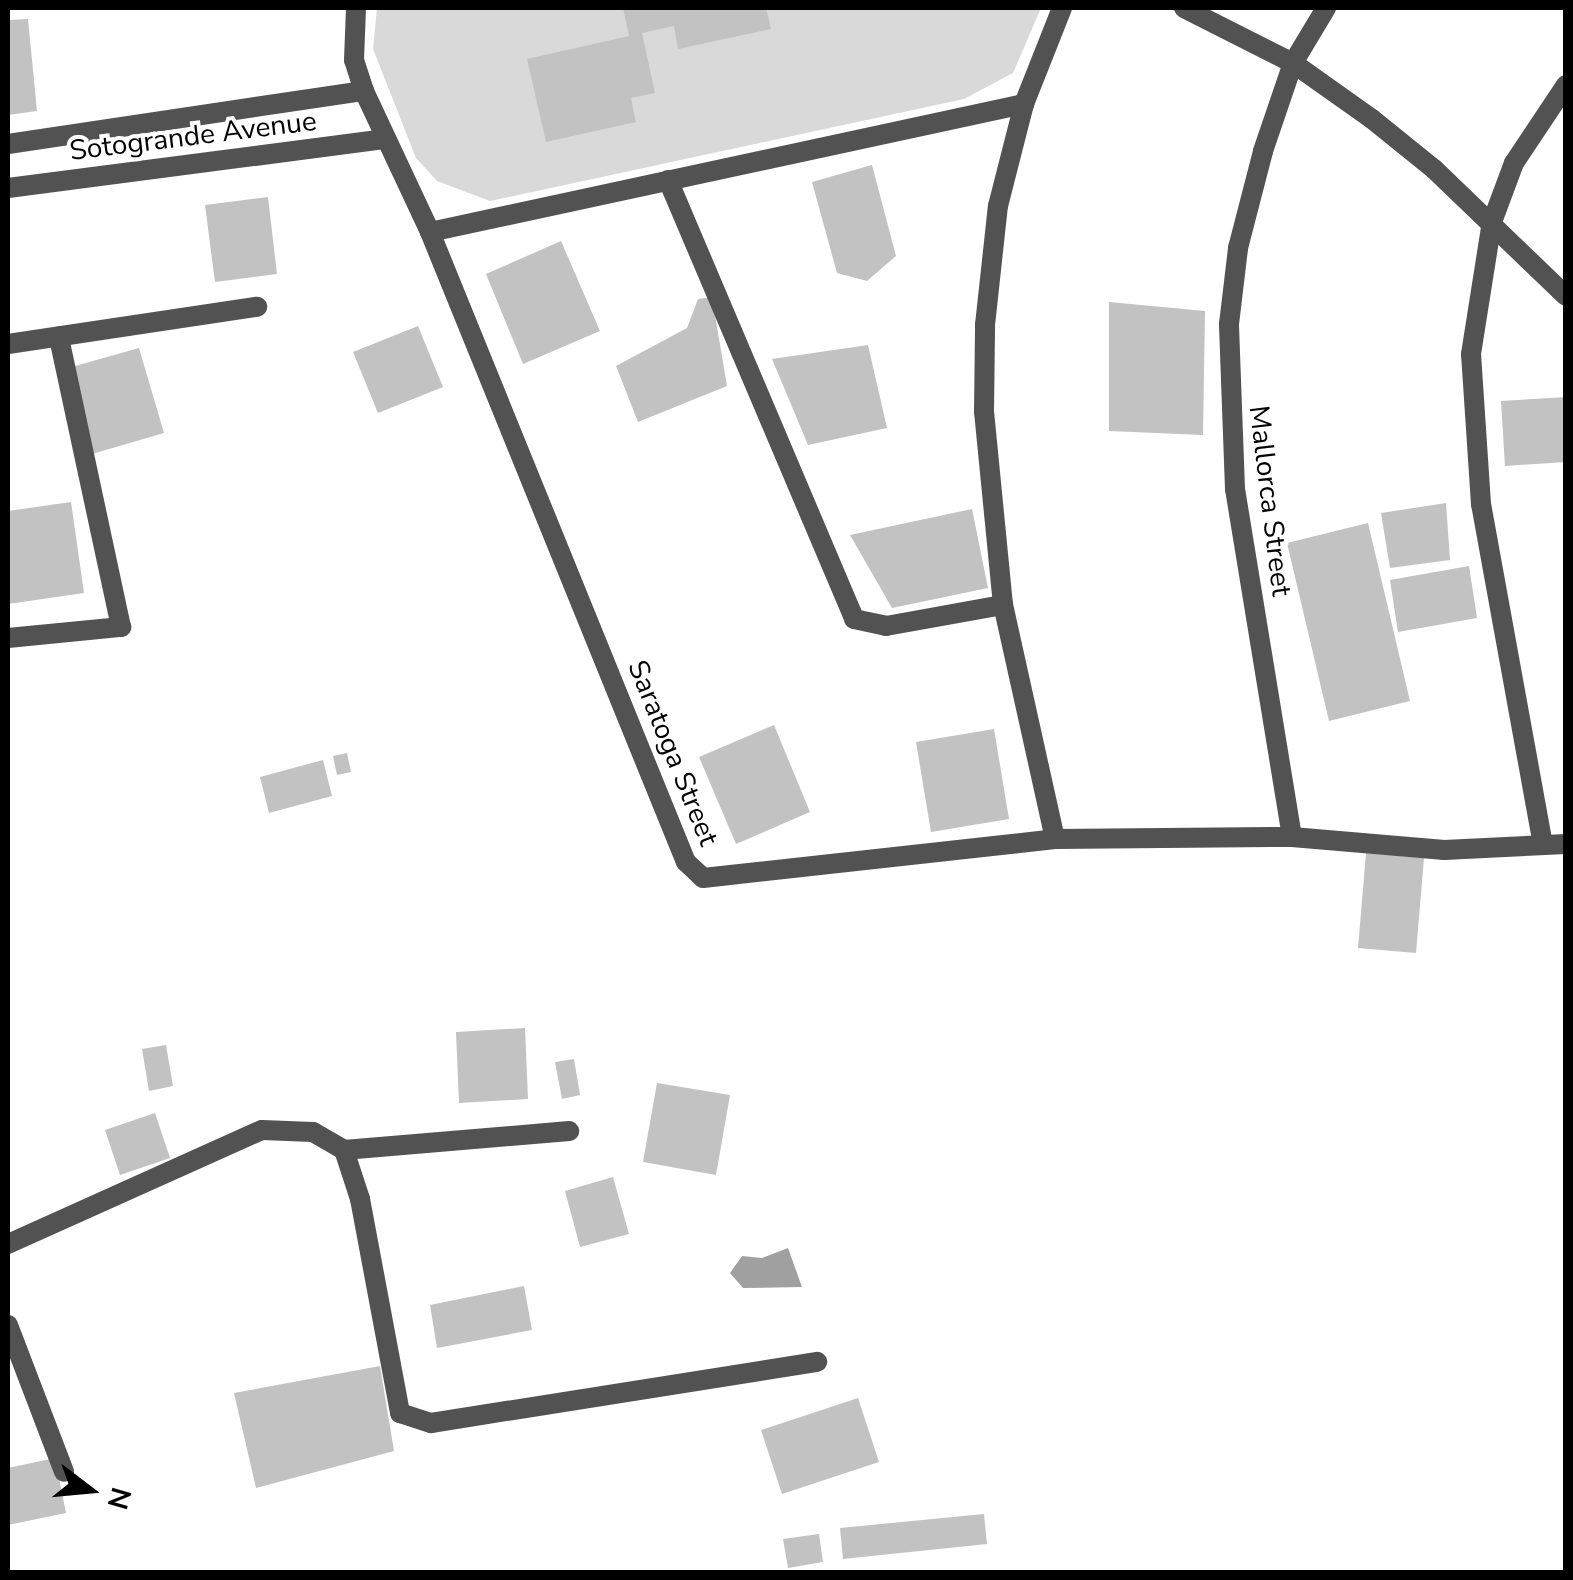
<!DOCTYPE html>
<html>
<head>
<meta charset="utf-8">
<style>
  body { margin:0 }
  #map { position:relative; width:1573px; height:1580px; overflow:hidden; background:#fff; font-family:"Nunito Sans",sans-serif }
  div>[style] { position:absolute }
  .green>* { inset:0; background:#d9d9d9 }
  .water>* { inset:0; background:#a0a0a0 }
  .building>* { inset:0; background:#c2c2c2 }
  .street>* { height:20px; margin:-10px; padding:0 10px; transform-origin:10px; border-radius:10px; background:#525252 }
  span { translate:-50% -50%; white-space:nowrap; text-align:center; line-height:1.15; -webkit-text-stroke:8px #fff; paint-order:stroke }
  .street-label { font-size:28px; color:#000 }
  .frame { position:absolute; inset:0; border:10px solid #000; pointer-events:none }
  .north { position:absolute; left:40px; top:1440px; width:100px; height:100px; -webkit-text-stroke:8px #fff; paint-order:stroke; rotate:106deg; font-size:28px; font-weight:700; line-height:40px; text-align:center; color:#000 }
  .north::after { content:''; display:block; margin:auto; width:35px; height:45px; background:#000; clip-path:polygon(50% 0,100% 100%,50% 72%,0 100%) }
</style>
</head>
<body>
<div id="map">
  <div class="green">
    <i style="clip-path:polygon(377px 8px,1041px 8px,1013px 73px,964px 99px,490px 201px,437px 181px,416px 158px,373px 49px)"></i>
  </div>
  <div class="water">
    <i style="clip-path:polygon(788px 1248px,802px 1287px,743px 1288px,730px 1273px,742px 1256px,762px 1258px)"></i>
  </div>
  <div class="building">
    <i style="clip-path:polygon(623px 8px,766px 8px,771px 29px,678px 49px,674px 26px,642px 33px,655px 93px,631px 98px,636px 122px,546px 142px,527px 59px,629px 36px)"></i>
    <i style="clip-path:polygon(28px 19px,37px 111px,8px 115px,8px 20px)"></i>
    <i style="clip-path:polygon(872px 165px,896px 256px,867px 281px,837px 273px,812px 182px)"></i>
    <i style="clip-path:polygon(268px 197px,277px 274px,215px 282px,205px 205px)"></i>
    <i style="clip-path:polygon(561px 241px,600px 331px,523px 364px,486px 274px)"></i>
    <i style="clip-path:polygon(712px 297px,727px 386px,638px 422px,616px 366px,687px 328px,698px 299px)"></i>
    <i style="clip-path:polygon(1109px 302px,1205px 311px,1203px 435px,1109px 431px)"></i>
    <i style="clip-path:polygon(418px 326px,443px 387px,378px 413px,353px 352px)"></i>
    <i style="clip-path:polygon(868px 345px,887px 428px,808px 445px,772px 359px)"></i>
    <i style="clip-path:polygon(139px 348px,164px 433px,92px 454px,68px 368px)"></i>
    <i style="clip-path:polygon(1566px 397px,1566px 462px,1505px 466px,1501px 401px)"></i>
    <i style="clip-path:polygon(71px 502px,84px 593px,8px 604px,8px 511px)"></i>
    <i style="clip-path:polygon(1446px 503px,1450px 560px,1390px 568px,1381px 513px)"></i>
    <i style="clip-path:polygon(972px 509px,988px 588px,892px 608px,850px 535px)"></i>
    <i style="clip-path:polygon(1368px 523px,1410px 701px,1329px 721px,1287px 543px)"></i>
    <i style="clip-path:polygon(1469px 566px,1477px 618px,1398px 632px,1390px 580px)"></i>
    <i style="clip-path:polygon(774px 725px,810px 812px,736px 844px,699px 757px)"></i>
    <i style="clip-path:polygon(994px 729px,1009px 819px,931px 832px,916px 742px)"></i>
    <i style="clip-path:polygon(347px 753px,351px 772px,337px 775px,333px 756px)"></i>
    <i style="clip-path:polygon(323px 760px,332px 796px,269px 813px,260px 777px)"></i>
    <i style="clip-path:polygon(1366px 853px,1424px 858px,1416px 953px,1358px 948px)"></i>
    <i style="clip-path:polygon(525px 1028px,528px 1099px,459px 1103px,456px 1032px)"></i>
    <i style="clip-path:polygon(166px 1045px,173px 1086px,149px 1091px,142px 1049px)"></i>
    <i style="clip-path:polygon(574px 1059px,580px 1095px,562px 1099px,555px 1062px)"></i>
    <i style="clip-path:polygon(657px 1083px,730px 1095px,716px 1175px,643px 1162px)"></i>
    <i style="clip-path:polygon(155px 1113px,170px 1158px,120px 1175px,105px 1130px)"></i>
    <i style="clip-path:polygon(613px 1177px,629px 1234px,580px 1247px,565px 1191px)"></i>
    <i style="clip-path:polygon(524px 1286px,532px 1330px,437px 1348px,430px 1305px)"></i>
    <i style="clip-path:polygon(380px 1366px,394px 1451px,256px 1488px,234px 1393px)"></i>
    <i style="clip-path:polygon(858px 1398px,879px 1462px,782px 1494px,761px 1430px)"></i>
    <i style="clip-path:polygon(55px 1458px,66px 1513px,8px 1525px,8px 1468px)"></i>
    <i style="clip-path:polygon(984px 1514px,987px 1544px,843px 1559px,840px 1528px)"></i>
    <i style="clip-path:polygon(819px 1534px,823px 1562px,788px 1568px,783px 1539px)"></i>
  </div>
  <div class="street">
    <i style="left:356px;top:8px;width:52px;rotate:92.2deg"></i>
    <i style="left:354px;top:60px;width:33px;rotate:72deg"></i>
    <i style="left:364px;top:91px;width:156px;rotate:64.9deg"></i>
    <i style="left:430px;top:232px;width:680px;rotate:67.89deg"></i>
    <i style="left:686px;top:862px;width:23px;rotate:43deg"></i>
    <i style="left:703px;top:878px;width:354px;rotate:-6.3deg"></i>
    <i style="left:1055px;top:839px;width:237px;rotate:-0.5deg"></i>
    <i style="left:1292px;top:837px;width:153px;rotate:4.9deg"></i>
    <i style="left:1444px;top:850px;width:122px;rotate:-2.8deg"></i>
    <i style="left:1184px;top:8px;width:122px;rotate:26.8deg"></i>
    <i style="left:1293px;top:63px;width:97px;rotate:35.3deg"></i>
    <i style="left:1372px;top:119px;width:80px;rotate:38.9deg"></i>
    <i style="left:1434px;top:169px;width:183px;rotate:43.9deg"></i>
    <i style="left:8px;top:144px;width:360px;rotate:-8.5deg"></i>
    <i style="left:668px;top:180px;width:477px;rotate:67deg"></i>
    <i style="left:854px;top:619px;width:33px;rotate:12deg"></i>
    <i style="left:886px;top:626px;width:119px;rotate:-10.2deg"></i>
    <i style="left:8px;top:188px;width:381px;rotate:-7.4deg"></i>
    <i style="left:430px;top:232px;width:608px;rotate:-12.16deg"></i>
    <i style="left:8px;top:344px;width:252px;rotate:-8.5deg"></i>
    <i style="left:8px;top:638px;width:114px;rotate:-5.6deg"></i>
    <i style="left:121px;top:627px;width:297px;rotate:-102.1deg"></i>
    <i style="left:1292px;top:837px;width:353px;rotate:-99.3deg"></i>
    <i style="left:1235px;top:489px;width:165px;rotate:-92.1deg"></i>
    <i style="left:1229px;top:324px;width:77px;rotate:-83.2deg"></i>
    <i style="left:1238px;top:248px;width:100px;rotate:-75.5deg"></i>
    <i style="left:1263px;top:151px;width:93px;rotate:-71.2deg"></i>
    <i style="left:1293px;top:63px;width:64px;rotate:-59deg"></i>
    <i style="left:1055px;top:839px;width:240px;rotate:-102.5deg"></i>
    <i style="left:1003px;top:605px;width:194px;rotate:-95.6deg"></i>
    <i style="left:984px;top:412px;width:87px;rotate:-89.3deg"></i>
    <i style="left:985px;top:325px;width:120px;rotate:-83.8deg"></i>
    <i style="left:998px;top:206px;width:105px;rotate:-75.7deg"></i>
    <i style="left:1024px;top:104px;width:103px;rotate:-68.4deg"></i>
    <i style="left:1543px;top:845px;width:347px;rotate:-100.3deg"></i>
    <i style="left:1481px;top:504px;width:150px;rotate:-93.8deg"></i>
    <i style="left:1471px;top:354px;width:134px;rotate:-81deg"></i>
    <i style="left:1492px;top:222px;width:63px;rotate:-69.6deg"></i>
    <i style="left:1514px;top:163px;width:94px;rotate:-56.3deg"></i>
    <i style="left:344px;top:1150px;width:226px;rotate:-4.8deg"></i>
    <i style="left:8px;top:1244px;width:278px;rotate:-24.2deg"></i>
    <i style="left:262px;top:1130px;width:51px;rotate:2.2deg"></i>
    <i style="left:313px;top:1132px;width:36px;rotate:30deg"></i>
    <i style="left:344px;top:1150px;width:52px;rotate:71.9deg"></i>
    <i style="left:360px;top:1199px;width:218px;rotate:79.4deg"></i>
    <i style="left:400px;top:1413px;width:33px;rotate:18deg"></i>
    <i style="left:431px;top:1423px;width:391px;rotate:-9deg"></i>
    <i style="left:8px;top:1325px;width:157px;rotate:69.1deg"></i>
  </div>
  <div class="street-label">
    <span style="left:193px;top:136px;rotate:-7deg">Sotogrande Avenue</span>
    <span style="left:1270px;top:501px;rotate:83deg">Mallorca Street</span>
    <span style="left:673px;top:753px;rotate:68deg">Saratoga Street</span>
  </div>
  <div class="frame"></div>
  <div class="north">N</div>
</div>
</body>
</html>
